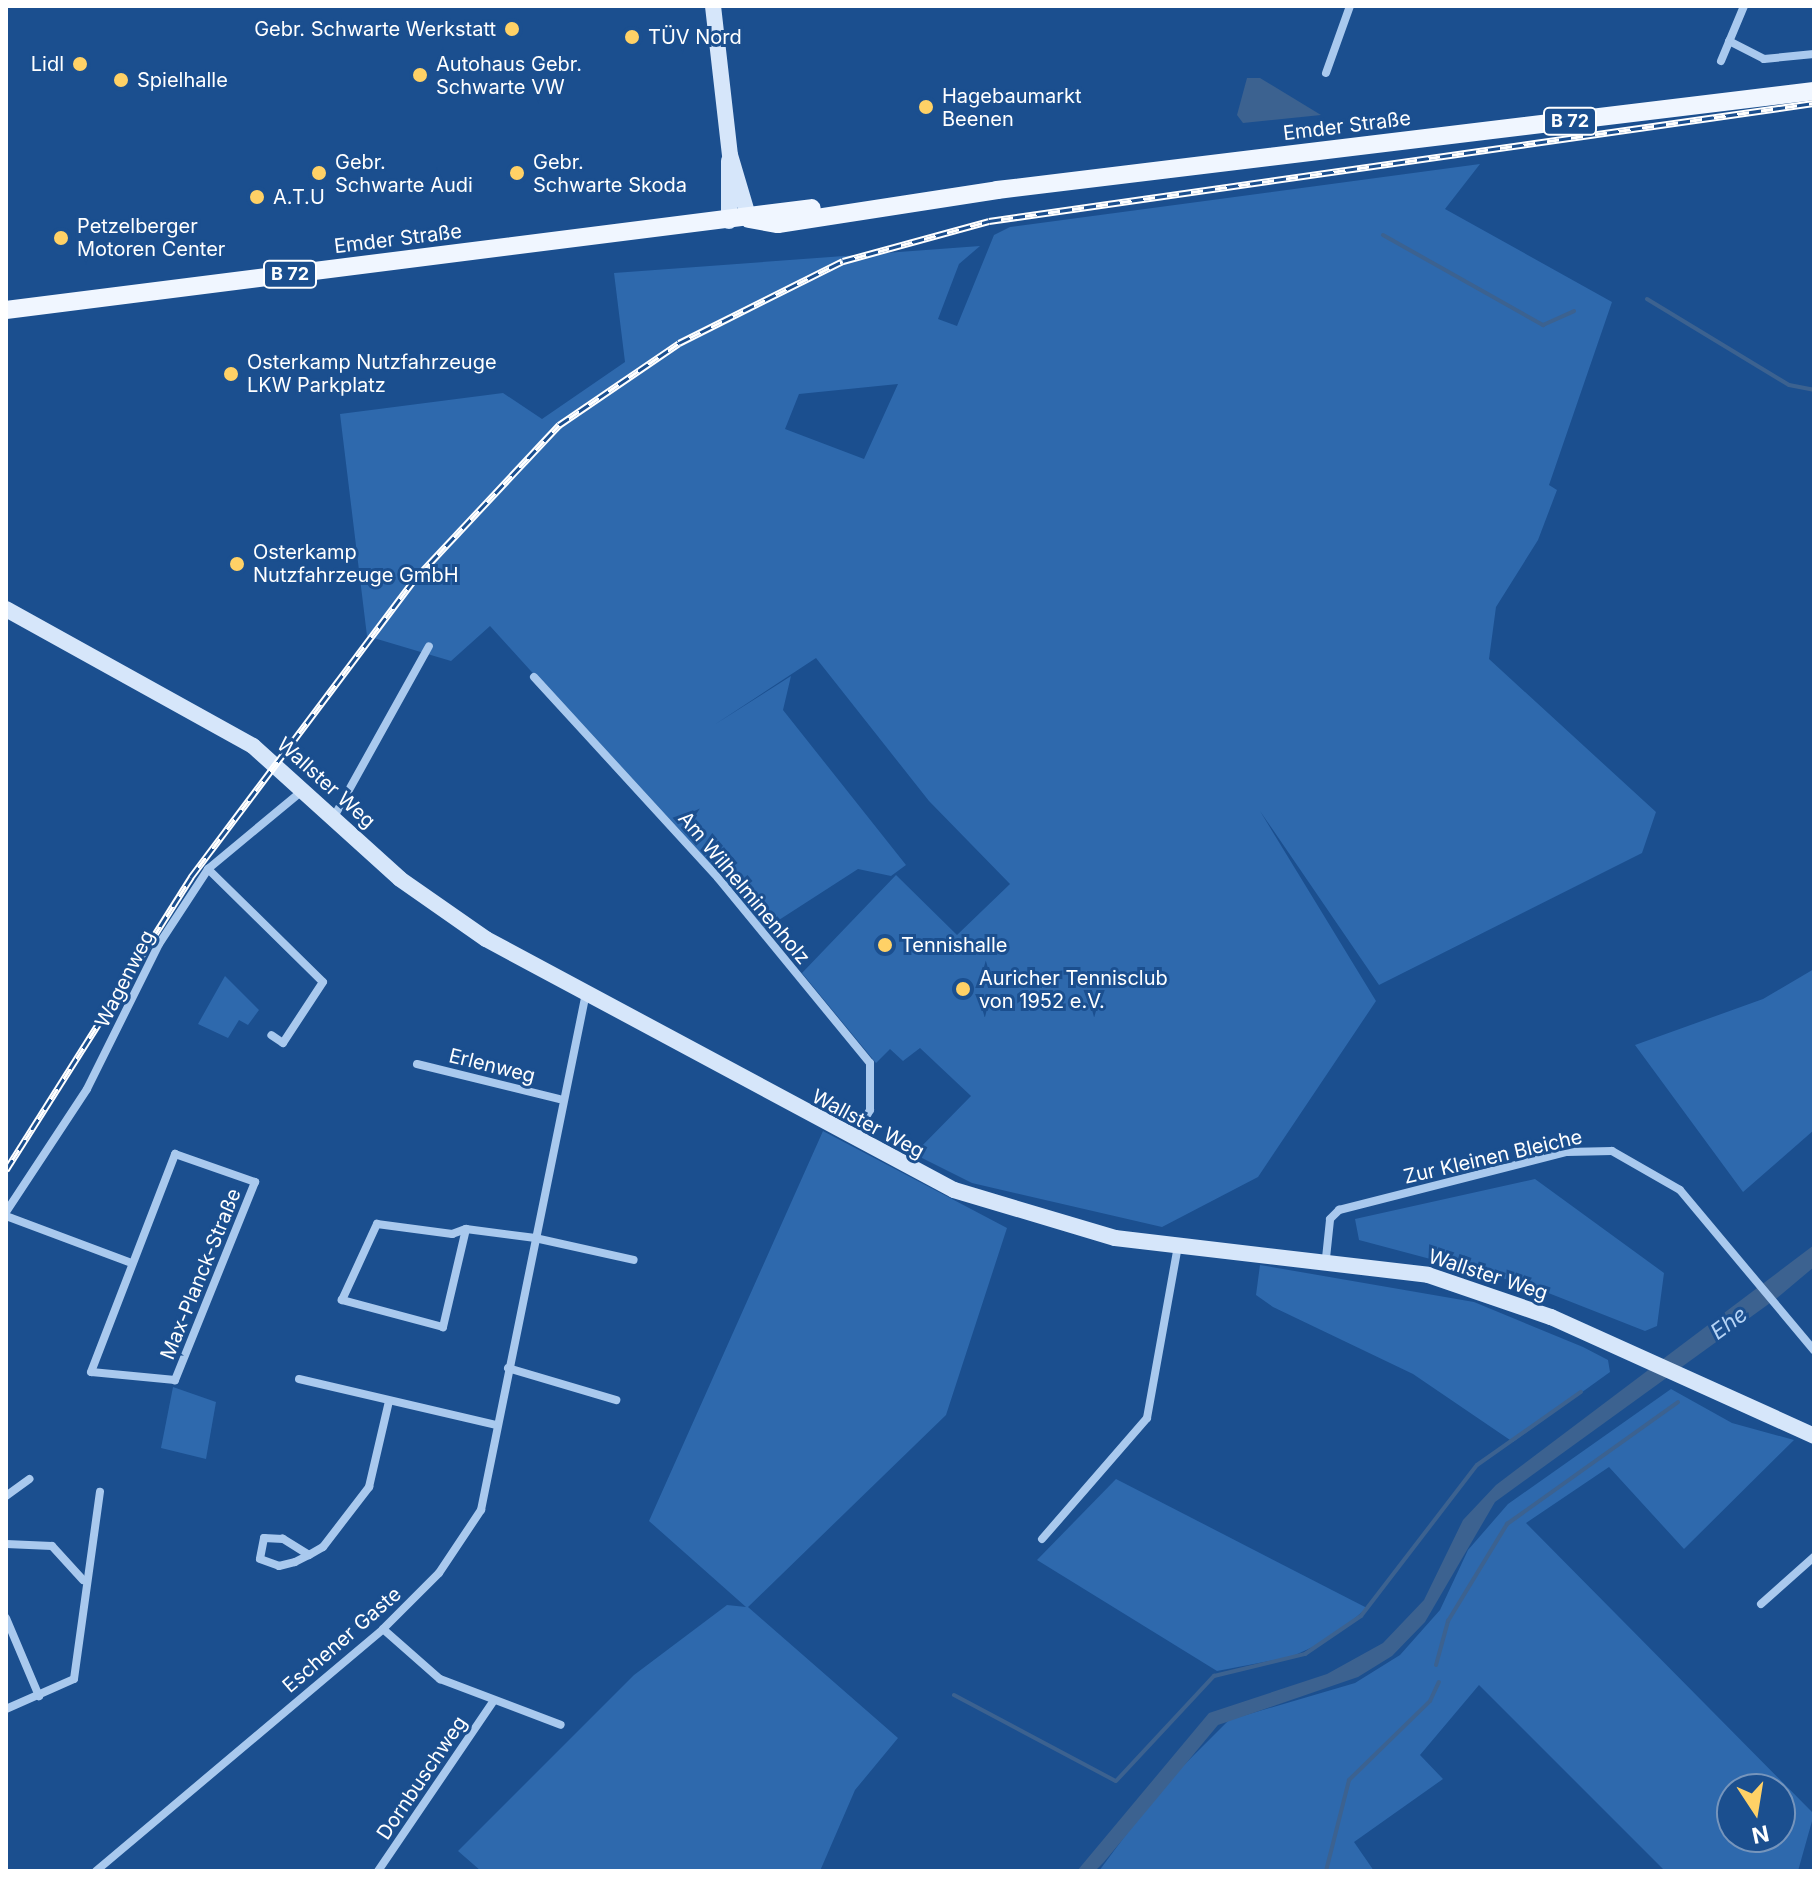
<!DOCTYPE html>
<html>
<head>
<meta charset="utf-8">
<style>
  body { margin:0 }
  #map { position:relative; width:1820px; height:1877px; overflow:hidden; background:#1b4f8f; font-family:Inter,sans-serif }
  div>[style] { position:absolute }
  .green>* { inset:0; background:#2e69ad }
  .water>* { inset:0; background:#3c6290 }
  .stream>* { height:4px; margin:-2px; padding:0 2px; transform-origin:2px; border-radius:2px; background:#3c6290 }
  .street>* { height:8px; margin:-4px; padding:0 4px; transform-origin:4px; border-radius:4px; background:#a9c9ee }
  .secondary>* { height:16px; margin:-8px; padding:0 8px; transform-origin:8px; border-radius:8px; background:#d6e6fa }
  .primary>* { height:18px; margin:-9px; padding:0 9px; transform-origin:9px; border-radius:9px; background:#f0f6ff }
  .rail>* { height:7px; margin-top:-3.5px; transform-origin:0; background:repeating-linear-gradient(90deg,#1b4f8f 0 12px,#fff 0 24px); box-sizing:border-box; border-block:2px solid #fff }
  .dots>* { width:22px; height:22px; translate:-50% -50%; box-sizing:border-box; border:4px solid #1b4f8f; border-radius:50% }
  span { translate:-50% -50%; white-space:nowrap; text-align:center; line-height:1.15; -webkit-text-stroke:6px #1b4f8f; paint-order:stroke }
  .shield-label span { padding:2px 6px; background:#1b4f8f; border:2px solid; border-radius:6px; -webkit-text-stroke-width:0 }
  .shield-label { font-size:18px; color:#fff; font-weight:700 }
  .poi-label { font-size:20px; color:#fff }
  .right { translate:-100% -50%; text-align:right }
  .left { translate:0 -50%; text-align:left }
  .street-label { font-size:20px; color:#fff }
  .water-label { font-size:22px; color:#b5d3f5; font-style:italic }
  .frame { position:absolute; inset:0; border:8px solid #fff; pointer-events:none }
  .north { position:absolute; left:1716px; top:1773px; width:80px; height:80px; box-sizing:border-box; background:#1b4f8f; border:2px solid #7695bc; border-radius:50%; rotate:168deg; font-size:22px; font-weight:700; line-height:32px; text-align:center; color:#fff }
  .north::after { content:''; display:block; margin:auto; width:28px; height:36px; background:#ffd166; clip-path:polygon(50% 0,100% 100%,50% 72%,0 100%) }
</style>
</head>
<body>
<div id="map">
  <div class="green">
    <i style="clip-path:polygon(evenodd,1480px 164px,1445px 209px,1612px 302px,1549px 485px,1557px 490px,1538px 540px,1496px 607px,1489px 659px,1656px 812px,1642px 853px,1379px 985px,1260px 811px,1376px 1001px,1258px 1177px,1162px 1227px,972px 1183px,914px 1154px,971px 1096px,920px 1048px,903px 1061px,890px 1049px,876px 1063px,802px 973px,896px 875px,957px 935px,1010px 884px,929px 801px,816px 658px,714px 725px,791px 676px,783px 710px,906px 865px,891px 876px,858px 869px,765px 929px,490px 626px,451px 661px,367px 636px,340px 414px,503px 393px,542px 419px,625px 362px,614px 273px,980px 246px,959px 264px,938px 319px,957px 326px,994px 235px,1010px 227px,1480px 164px,898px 384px,864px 459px,785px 429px,799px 394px,898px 384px)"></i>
    <i style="clip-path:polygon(1814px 969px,1814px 1130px,1743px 1192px,1635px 1045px,1763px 999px)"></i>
    <i style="clip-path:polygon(225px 976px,259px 1010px,248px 1025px,239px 1020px,228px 1038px,198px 1024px)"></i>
    <i style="clip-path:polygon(823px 1131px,1007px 1228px,946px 1415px,748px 1607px,898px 1738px,855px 1790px,820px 1871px,481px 1871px,458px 1851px,634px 1675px,727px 1605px,746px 1607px,649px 1521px)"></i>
    <i style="clip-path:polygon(1535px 1179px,1664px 1273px,1657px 1326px,1645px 1331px,1528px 1285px,1359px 1240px,1355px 1219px)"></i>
    <i style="clip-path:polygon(1260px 1265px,1474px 1302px,1583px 1347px,1608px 1360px,1610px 1372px,1513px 1442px,1413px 1374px,1273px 1307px,1256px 1295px)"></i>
    <i style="clip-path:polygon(173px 1387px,216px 1402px,206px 1459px,161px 1448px)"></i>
    <i style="clip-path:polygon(evenodd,1671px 1389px,1732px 1423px,1794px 1440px,1684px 1549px,1609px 1467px,1526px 1523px,1814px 1814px,1798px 1871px,1665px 1871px,1479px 1685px,1420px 1755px,1443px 1779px,1354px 1842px,1374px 1871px,1099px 1871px,1160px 1789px,1229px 1720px,1355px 1683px,1400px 1655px,1440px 1610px,1468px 1550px,1508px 1504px,1671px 1389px,1732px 1789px,1780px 1789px,1780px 1837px,1732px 1837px,1732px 1789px)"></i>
    <i style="clip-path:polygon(1116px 1479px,1367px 1608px,1330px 1639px,1291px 1657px,1217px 1671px,1037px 1560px)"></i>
  </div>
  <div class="water">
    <i style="clip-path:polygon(1247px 78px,1260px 78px,1321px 115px,1243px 123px,1237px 115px)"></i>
    <i style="clip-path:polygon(1814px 1245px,1814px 1267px,1777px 1298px,1495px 1502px,1425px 1622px,1392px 1656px,1358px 1677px,1218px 1725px,1104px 1862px,1095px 1871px,1077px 1871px,1209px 1713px,1327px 1674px,1383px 1643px,1424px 1600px,1463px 1520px,1496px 1485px)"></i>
  </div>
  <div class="stream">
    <i style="left:1383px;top:235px;width:184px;rotate:29.4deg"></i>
    <i style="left:1543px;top:325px;width:34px;rotate:-24deg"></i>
    <i style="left:1647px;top:299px;width:166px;rotate:31.2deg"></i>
    <i style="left:1789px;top:385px;width:25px;rotate:11deg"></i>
    <i style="left:1436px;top:1665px;width:46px;rotate:-74.7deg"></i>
    <i style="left:1448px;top:1621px;width:114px;rotate:-58.7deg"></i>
    <i style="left:1507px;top:1524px;width:210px;rotate:-35.5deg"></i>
    <i style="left:954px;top:1695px;width:183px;rotate:28deg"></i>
    <i style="left:1116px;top:1781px;width:144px;rotate:-47deg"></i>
    <i style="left:1214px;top:1676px;width:94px;rotate:-13.6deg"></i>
    <i style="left:1305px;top:1654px;width:68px;rotate:-34.2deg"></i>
    <i style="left:1361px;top:1616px;width:190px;rotate:-52.5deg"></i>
    <i style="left:1477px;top:1465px;width:127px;rotate:-35.1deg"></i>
    <i style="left:1326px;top:1871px;width:94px;rotate:-75.8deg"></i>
    <i style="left:1349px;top:1780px;width:113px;rotate:-44.3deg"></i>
    <i style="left:1430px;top:1701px;width:21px;rotate:-65deg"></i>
  </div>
  <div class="street">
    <i style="left:1729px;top:41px;width:39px;rotate:27deg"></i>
    <i style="left:1764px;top:59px;width:50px;rotate:-5.7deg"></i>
    <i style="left:1721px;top:61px;width:60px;rotate:-67.3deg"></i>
    <i style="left:1326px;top:73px;width:71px;rotate:-70.3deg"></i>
    <i style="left:534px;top:677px;width:273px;rotate:47.5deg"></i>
    <i style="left:718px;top:878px;width:239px;rotate:50.6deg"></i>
    <i style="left:870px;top:1063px;width:47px;rotate:90deg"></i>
    <i style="left:870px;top:1110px;width:32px;rotate:120deg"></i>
    <i style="left:335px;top:815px;width:193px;rotate:-60.9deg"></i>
    <i style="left:208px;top:869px;width:161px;rotate:44.5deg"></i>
    <i style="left:323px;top:982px;width:73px;rotate:123.3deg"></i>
    <i style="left:283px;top:1043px;width:14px;rotate:-146deg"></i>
    <i style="left:417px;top:1064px;width:146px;rotate:13.8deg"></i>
    <i style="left:175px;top:1154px;width:85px;rotate:19.3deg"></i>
    <i style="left:255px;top:1182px;width:214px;rotate:112deg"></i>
    <i style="left:175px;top:1380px;width:84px;rotate:-174.6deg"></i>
    <i style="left:91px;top:1372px;width:234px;rotate:-68.9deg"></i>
    <i style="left:6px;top:1212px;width:147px;rotate:-56.6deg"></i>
    <i style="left:87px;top:1089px;width:162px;rotate:-63.6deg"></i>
    <i style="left:159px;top:944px;width:90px;rotate:-56.8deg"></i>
    <i style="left:208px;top:869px;width:122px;rotate:-39.7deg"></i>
    <i style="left:6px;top:1216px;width:134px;rotate:20.5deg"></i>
    <i style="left:466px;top:1229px;width:101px;rotate:103.2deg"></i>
    <i style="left:443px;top:1327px;width:105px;rotate:-165deg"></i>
    <i style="left:342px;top:1300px;width:84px;rotate:-65.3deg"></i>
    <i style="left:377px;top:1224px;width:76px;rotate:7.6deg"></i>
    <i style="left:452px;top:1234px;width:15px;rotate:-20deg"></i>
    <i style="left:466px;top:1229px;width:70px;rotate:7.4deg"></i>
    <i style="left:535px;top:1238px;width:101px;rotate:12.5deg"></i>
    <i style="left:1326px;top:1258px;width:39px;rotate:-84deg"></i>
    <i style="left:1330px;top:1219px;width:13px;rotate:-45deg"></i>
    <i style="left:1339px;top:1210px;width:235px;rotate:-14.3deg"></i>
    <i style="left:1567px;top:1152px;width:45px;rotate:-1.3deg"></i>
    <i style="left:1612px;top:1151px;width:78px;rotate:29.8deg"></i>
    <i style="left:1680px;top:1190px;width:209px;rotate:50.1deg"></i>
    <i style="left:508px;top:1368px;width:113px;rotate:16.5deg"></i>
    <i style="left:299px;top:1379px;width:202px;rotate:13.1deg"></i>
    <i style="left:6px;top:1496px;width:29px;rotate:-36deg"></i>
    <i style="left:1042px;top:1539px;width:160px;rotate:-49deg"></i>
    <i style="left:1147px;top:1418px;width:175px;rotate:-79.8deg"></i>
    <i style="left:6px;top:1544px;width:46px;rotate:2.5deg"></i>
    <i style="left:52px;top:1546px;width:46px;rotate:47.6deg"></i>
    <i style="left:309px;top:1555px;width:31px;rotate:-148deg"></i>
    <i style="left:283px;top:1539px;width:19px;rotate:-177deg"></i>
    <i style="left:264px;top:1538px;width:21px;rotate:101deg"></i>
    <i style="left:260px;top:1559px;width:20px;rotate:20deg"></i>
    <i style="left:279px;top:1566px;width:16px;rotate:-14deg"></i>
    <i style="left:295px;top:1562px;width:16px;rotate:-27deg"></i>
    <i style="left:309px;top:1555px;width:16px;rotate:-30deg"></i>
    <i style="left:323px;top:1547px;width:76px;rotate:-52.5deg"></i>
    <i style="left:369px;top:1487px;width:88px;rotate:-76.9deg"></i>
    <i style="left:1761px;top:1604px;width:71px;rotate:-41.6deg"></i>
    <i style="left:6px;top:1618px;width:85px;rotate:67.1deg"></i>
    <i style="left:383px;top:1629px;width:76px;rotate:41.3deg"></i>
    <i style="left:440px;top:1679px;width:129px;rotate:20.8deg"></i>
    <i style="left:6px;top:1709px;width:74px;rotate:-23.8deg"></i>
    <i style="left:74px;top:1679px;width:189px;rotate:-82.1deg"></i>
    <i style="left:96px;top:1871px;width:375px;rotate:-40.1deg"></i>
    <i style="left:383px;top:1629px;width:79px;rotate:-45deg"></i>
    <i style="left:439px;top:1573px;width:76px;rotate:-56.3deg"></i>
    <i style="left:481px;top:1510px;width:528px;rotate:-78.52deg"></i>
    <i style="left:378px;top:1871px;width:204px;rotate:-55.8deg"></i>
  </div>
  <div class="secondary">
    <i style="left:713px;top:6px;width:150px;rotate:83.5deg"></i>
    <i style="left:730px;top:155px;width:67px;rotate:73.5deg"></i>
    <i style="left:729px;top:221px;width:60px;rotate:-90deg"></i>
    <i style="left:6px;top:609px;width:282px;rotate:29deg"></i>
    <i style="left:253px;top:746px;width:198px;rotate:42.1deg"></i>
    <i style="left:400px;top:879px;width:105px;rotate:34.9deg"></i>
    <i style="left:486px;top:939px;width:531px;rotate:28.21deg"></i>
    <i style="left:954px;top:1190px;width:168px;rotate:16.6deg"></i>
    <i style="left:1115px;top:1238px;width:315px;rotate:6.7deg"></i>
    <i style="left:1428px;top:1275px;width:130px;rotate:18.9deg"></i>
    <i style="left:1551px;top:1317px;width:289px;rotate:24.3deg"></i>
  </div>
  <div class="primary">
    <i style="left:749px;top:219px;width:29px;rotate:10deg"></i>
    <i style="left:778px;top:224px;width:222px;rotate:-8.8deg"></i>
    <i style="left:997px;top:190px;width:823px;rotate:-6.91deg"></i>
    <i style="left:6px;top:310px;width:812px;rotate:-7.21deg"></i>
  </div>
  <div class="rail">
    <i style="left:6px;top:1170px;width:347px;rotate:-57.7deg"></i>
    <i style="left:191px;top:877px;width:370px;rotate:-53.1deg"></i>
    <i style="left:413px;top:581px;width:214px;rotate:-46.9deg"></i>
    <i style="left:559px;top:425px;width:145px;rotate:-34.3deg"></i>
    <i style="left:679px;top:343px;width:183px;rotate:-26.6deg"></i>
    <i style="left:843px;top:261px;width:151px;rotate:-15.3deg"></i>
    <i style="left:989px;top:221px;width:833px;rotate:-8.14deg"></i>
  </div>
  <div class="dots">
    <i style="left:512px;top:29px;background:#ffd166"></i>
    <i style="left:632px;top:37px;background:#ffd166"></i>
    <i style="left:80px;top:64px;background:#ffd166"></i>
    <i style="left:420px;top:75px;background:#ffd166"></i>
    <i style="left:121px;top:80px;background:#ffd166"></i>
    <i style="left:926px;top:107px;background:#ffd166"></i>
    <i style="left:319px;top:173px;background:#ffd166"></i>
    <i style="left:517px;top:173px;background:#ffd166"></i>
    <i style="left:257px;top:197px;background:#ffd166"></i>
    <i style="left:61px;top:238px;background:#ffd166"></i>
    <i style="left:231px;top:374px;background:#ffd166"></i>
    <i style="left:237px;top:564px;background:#ffd166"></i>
    <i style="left:885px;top:945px;background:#ffd166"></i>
    <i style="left:963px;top:989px;background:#ffd166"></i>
  </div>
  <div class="shield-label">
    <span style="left:1570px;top:121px">B 72</span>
    <span style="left:290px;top:274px">B 72</span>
  </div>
  <div class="poi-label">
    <span class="right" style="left:496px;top:29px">Gebr. Schwarte Werkstatt</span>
    <span class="left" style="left:648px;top:37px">TÜV Nord</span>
    <span class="right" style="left:64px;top:64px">Lidl</span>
    <span class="left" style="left:436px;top:76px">Autohaus Gebr.<br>Schwarte VW</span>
    <span class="left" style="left:137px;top:80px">Spielhalle</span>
    <span class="left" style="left:942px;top:108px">Hagebaumarkt<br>Beenen</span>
    <span class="left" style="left:335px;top:174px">Gebr.<br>Schwarte Audi</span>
    <span class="left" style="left:533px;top:174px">Gebr.<br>Schwarte Skoda</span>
    <span class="left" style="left:273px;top:197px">A.T.U</span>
    <span class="left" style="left:77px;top:238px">Petzelberger<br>Motoren Center</span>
    <span class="left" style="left:247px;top:374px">Osterkamp Nutzfahrzeuge<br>LKW Parkplatz</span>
    <span class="left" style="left:253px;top:564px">Osterkamp<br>Nutzfahrzeuge GmbH</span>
    <span class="left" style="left:901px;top:945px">Tennishalle</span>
    <span class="left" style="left:979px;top:990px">Auricher Tennisclub<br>von 1952 e.V.</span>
  </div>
  <div class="street-label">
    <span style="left:1347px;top:126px;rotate:-7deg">Emder Straße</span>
    <span style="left:398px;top:239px;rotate:-7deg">Emder Straße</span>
    <span style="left:326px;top:783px;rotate:42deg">Wallster Weg</span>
    <span style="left:744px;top:888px;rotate:50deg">Am Wilhelminenholz</span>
    <span style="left:125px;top:979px;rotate:-63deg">Wagenweg</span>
    <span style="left:492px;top:1066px;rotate:14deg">Erlenweg</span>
    <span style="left:868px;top:1124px;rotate:28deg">Wallster Weg</span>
    <span style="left:1493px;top:1157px;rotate:-13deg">Zur Kleinen Bleiche</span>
    <span style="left:201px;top:1274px;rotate:-68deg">Max-Planck-Straße</span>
    <span style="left:1488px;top:1275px;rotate:18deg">Wallster Weg</span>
    <span style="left:342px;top:1640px;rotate:-41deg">Eschener Gaste</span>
    <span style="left:422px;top:1778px;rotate:-56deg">Dornbuschweg</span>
  </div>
  <div class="water-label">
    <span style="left:1729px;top:1323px;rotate:-36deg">Ehe</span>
  </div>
  <div class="frame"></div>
  <div class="north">N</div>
</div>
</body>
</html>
